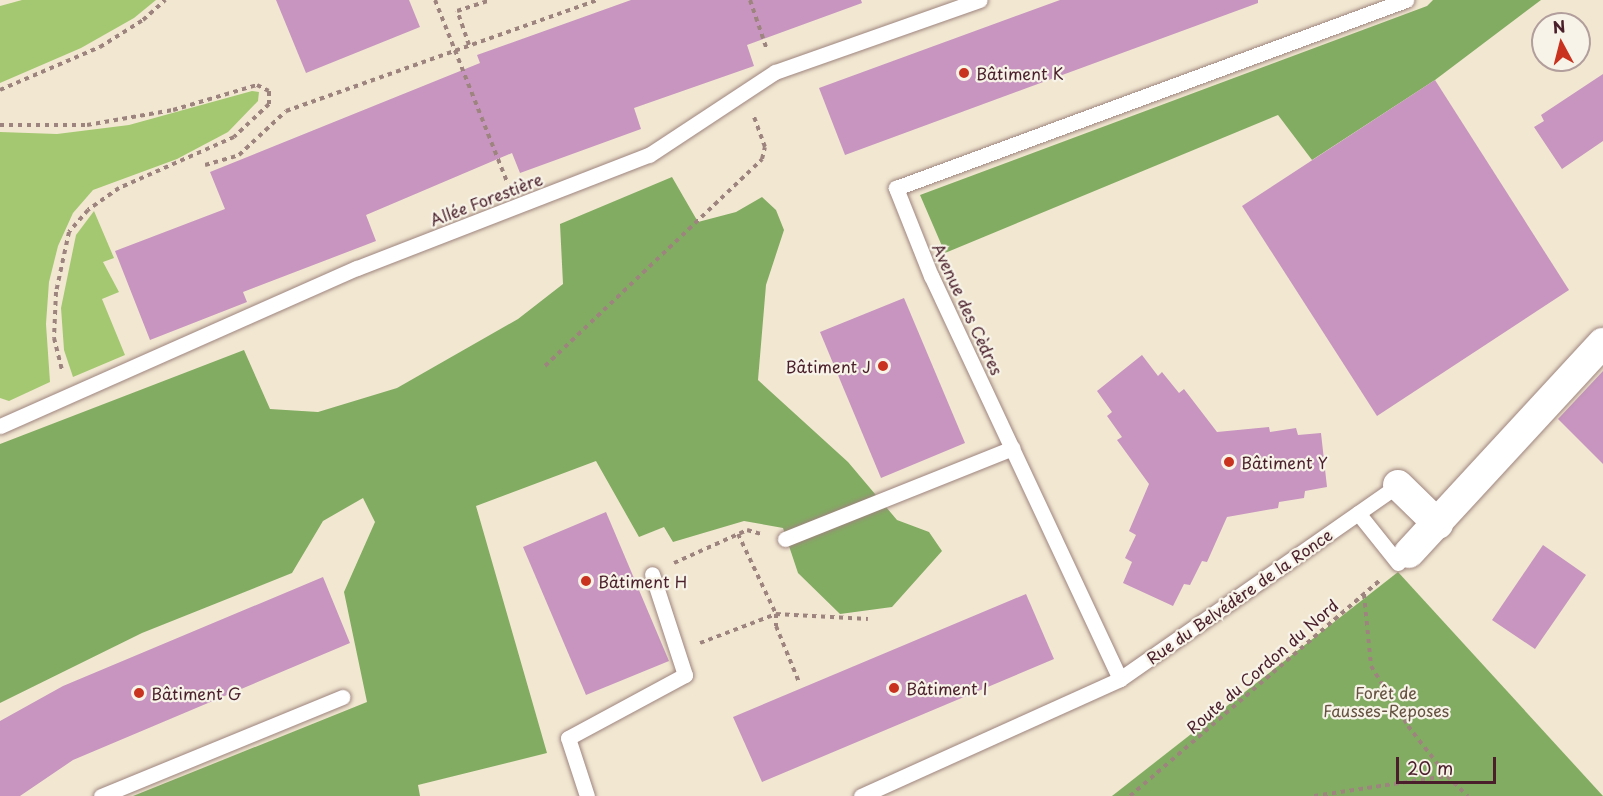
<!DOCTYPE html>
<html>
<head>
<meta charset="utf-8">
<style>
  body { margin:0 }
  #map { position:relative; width:1603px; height:796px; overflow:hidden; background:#f2e8d2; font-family:"Playpen Sans",sans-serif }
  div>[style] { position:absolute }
  .green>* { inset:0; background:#a4c871 }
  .forest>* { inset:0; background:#83ac63 }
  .building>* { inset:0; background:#c795bf }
  .path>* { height:4px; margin-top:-2px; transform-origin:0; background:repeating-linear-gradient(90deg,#9e847e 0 4.5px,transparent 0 9px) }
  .roads { filter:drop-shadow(0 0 2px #9e847e) drop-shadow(0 0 2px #9e847e) }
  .lane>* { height:15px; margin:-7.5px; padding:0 7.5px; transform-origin:7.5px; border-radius:7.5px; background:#fff }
  .street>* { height:30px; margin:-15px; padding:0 15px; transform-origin:15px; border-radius:15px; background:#fff }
  .dots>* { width:16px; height:16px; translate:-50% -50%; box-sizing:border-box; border:3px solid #f7f3e8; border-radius:50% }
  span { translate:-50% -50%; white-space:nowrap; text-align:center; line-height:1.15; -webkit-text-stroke:4.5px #f7f3e8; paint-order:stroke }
  .poi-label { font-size:16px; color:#4a1f2b }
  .left { translate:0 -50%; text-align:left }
  .right { translate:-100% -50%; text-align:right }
  .street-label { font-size:16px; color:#4a1f2b }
  .park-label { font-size:16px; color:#655240 }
  .north { position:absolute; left:1531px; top:12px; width:60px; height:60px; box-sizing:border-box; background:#f7f3e8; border:2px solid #b29e9c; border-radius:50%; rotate:353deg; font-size:16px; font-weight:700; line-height:24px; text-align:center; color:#4a1f2b }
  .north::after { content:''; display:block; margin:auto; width:21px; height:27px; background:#c8321e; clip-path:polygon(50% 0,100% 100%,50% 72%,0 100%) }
  .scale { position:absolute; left:1396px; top:757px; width:100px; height:27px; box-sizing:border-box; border:3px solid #4a1f2b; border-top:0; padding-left:8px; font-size:18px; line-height:21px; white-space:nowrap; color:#4a1f2b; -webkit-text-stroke:4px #f7f3e8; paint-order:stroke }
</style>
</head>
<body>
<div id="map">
  <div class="green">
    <i style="clip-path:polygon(22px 0,156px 0,134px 18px,81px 48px,0 83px,0 6px)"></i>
    <i style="clip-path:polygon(252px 91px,259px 92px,258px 101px,228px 132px,177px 159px,93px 190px,73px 213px,58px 246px,49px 282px,46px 324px,50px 382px,9px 401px,0 398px,0 132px,57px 134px,129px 125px)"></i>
    <i style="clip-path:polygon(94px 211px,114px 258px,103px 262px,119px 292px,102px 299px,125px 355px,73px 377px,64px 350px,61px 308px,76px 235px)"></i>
  </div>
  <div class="forest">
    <i style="clip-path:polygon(1433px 0,1541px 0,1435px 80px,1312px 160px,1278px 115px,945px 253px,920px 195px,1427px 6px)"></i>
    <i style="clip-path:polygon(672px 177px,698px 222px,736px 212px,762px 197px,776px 210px,784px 230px,766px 285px,758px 380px,848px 462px,897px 520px,929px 532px,942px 551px,892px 607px,840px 614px,798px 573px,783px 528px,744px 521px,673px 542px,664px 527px,639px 537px,596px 461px,476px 506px,547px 753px,418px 785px,420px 796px,133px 796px,367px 702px,344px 592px,375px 522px,363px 498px,323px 521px,292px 573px,142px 633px,0 703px,0 444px,244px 350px,270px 409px,318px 412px,397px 388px,518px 319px,563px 284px,560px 224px)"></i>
    <i style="clip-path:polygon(1398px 572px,1603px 796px,1112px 796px)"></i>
  </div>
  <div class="building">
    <i style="clip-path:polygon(276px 0,409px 0,420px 27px,306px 73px)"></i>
    <i style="clip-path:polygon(631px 0,861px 0,862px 3px,747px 45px,754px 66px,634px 108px,641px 129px,520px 173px,512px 153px,366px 215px,376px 241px,243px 292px,247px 302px,150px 340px,115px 251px,225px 209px,210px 172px,480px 63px,477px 55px)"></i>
    <i style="clip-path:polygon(1060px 0,1258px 0,1258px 3px,845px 155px,819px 88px)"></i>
    <i style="clip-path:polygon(1603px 74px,1603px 141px,1562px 169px,1534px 127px,1544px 121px,1541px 115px)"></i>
    <i style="clip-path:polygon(1435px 80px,1569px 290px,1377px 416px,1242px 206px)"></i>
    <i style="clip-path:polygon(904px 298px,965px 443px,881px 478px,820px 332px)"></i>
    <i style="clip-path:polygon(1142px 355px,1158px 376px,1162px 372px,1179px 393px,1184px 389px,1217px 432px,1269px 427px,1270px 432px,1296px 428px,1298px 435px,1321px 433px,1327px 487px,1305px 491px,1304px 498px,1279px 502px,1278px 508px,1227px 517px,1207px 562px,1202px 561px,1190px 585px,1184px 584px,1173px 606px,1123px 583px,1132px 562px,1125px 558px,1136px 535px,1129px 531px,1149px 484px,1117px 440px,1122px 437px,1107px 416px,1112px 412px,1097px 391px)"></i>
    <i style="clip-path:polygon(1603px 371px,1603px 464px,1558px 419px)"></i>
    <i style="clip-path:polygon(606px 512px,669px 661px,586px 695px,523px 547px)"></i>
    <i style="clip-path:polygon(1543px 545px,1586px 575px,1535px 649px,1492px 620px)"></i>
    <i style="clip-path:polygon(323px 577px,350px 643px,73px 760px,20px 796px,0 796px,0 721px,63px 686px)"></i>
    <i style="clip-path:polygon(1026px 594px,1054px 659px,762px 782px,733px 717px)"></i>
  </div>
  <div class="path">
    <i style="left:435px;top:0;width:198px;rotate:68.4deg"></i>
    <i style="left:750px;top:0;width:53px;rotate:71.2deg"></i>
    <i style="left:469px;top:45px;width:36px;rotate:-109deg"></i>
    <i style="left:457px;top:11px;width:35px;rotate:-18deg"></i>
    <i style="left:0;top:90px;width:109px;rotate:-23.3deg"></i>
    <i style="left:100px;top:47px;width:51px;rotate:-32.1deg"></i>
    <i style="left:143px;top:20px;width:30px;rotate:-42deg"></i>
    <i style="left:0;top:125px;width:87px"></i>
    <i style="left:87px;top:125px;width:87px;rotate:-9.9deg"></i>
    <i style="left:173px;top:110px;width:88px;rotate:-16.6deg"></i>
    <i style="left:257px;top:85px;width:13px;rotate:27deg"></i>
    <i style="left:269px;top:91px;width:13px;rotate:90deg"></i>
    <i style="left:269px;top:104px;width:48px;rotate:136.7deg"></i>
    <i style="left:234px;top:137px;width:126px;rotate:156.1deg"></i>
    <i style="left:119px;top:188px;width:38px;rotate:145deg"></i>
    <i style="left:88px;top:210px;width:29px;rotate:131deg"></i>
    <i style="left:69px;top:232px;width:61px;rotate:102.2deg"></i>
    <i style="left:56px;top:292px;width:46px;rotate:92.5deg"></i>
    <i style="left:54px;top:338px;width:34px;rotate:76deg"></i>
    <i style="left:205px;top:165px;width:35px;rotate:-16deg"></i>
    <i style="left:239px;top:155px;width:64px;rotate:-43.1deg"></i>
    <i style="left:286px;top:111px;width:331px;rotate:-19.6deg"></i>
    <i style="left:545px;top:366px;width:300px;rotate:-43.6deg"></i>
    <i style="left:762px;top:159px;width:12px;rotate:-76deg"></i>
    <i style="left:765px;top:147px;width:33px;rotate:-110deg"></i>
    <i style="left:738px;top:534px;width:89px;rotate:64.6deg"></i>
    <i style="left:776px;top:614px;width:12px;rotate:90deg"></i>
    <i style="left:776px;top:626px;width:61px;rotate:67.7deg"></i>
    <i style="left:674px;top:563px;width:80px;rotate:-24.3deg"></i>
    <i style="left:747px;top:530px;width:15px;rotate:16deg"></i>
    <i style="left:1364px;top:594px;width:72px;rotate:84.4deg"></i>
    <i style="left:1371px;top:666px;width:70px;rotate:58.3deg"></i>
    <i style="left:1408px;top:726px;width:63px;rotate:52deg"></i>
    <i style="left:700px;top:643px;width:81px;rotate:-20.9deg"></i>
    <i style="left:776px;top:614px;width:92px;rotate:3.1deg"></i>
    <i style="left:1130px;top:796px;width:330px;rotate:-40.8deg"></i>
    <i style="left:1314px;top:796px;width:134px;rotate:-8.6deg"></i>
    <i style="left:1447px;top:776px;width:29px;rotate:44deg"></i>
  </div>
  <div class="roads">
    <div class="lane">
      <i style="left:0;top:426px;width:390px;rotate:-23.9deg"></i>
      <i style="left:357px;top:268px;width:313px;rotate:-21.2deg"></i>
      <i style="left:649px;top:155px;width:151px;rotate:-33.4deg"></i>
      <i style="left:775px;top:72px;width:217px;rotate:-19.4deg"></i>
      <i style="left:1358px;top:513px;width:64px;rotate:51.3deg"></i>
      <i style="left:785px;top:539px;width:245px;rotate:-21.8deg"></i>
      <i style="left:1120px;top:679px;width:339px;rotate:-34.9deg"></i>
      <i style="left:101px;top:796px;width:261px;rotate:-22.3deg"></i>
      <i style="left:587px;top:796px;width:61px;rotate:-108.1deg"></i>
      <i style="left:568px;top:738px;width:133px;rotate:-28.3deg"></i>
      <i style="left:685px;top:675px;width:106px;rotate:-108.1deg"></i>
      <i style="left:861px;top:796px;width:284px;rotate:-24.3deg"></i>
      <i style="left:1120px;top:679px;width:445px;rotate:-115.1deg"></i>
      <i style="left:931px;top:276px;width:95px;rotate:-111.7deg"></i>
      <i style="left:896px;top:188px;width:544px;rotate:-20.24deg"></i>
    </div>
    <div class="street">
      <i style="left:1398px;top:485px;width:56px;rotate:44.3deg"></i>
      <i style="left:1409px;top:553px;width:286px;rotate:-47.3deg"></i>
    </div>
  </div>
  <div class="dots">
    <i style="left:964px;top:73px;background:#c8321e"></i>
    <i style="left:883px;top:366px;background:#c8321e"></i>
    <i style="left:1229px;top:462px;background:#c8321e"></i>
    <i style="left:586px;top:581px;background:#c8321e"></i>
    <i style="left:894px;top:688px;background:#c8321e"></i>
    <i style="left:139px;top:693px;background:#c8321e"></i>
  </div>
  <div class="poi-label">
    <span class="left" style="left:976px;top:73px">Bâtiment K</span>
    <span class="right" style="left:871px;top:366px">Bâtiment J</span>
    <span class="left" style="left:1241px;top:462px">Bâtiment Y</span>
    <span class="left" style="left:598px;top:581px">Bâtiment H</span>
    <span class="left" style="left:906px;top:688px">Bâtiment I</span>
    <span class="left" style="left:151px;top:693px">Bâtiment G</span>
  </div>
  <div class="street-label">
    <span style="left:486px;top:199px;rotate:-21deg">Allée Forestière</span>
    <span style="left:968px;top:309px;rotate:65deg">Avenue des Cèdres</span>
    <span style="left:1239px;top:596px;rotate:-35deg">Rue du Belvédère de la Ronce</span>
    <span style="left:1262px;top:666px;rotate:-41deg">Route du Cordon du Nord</span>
  </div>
  <div class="park-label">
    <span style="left:1386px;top:701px">Forêt de<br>Fausses-Reposes</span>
  </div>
  <div class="north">N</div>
  <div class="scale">20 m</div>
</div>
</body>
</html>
